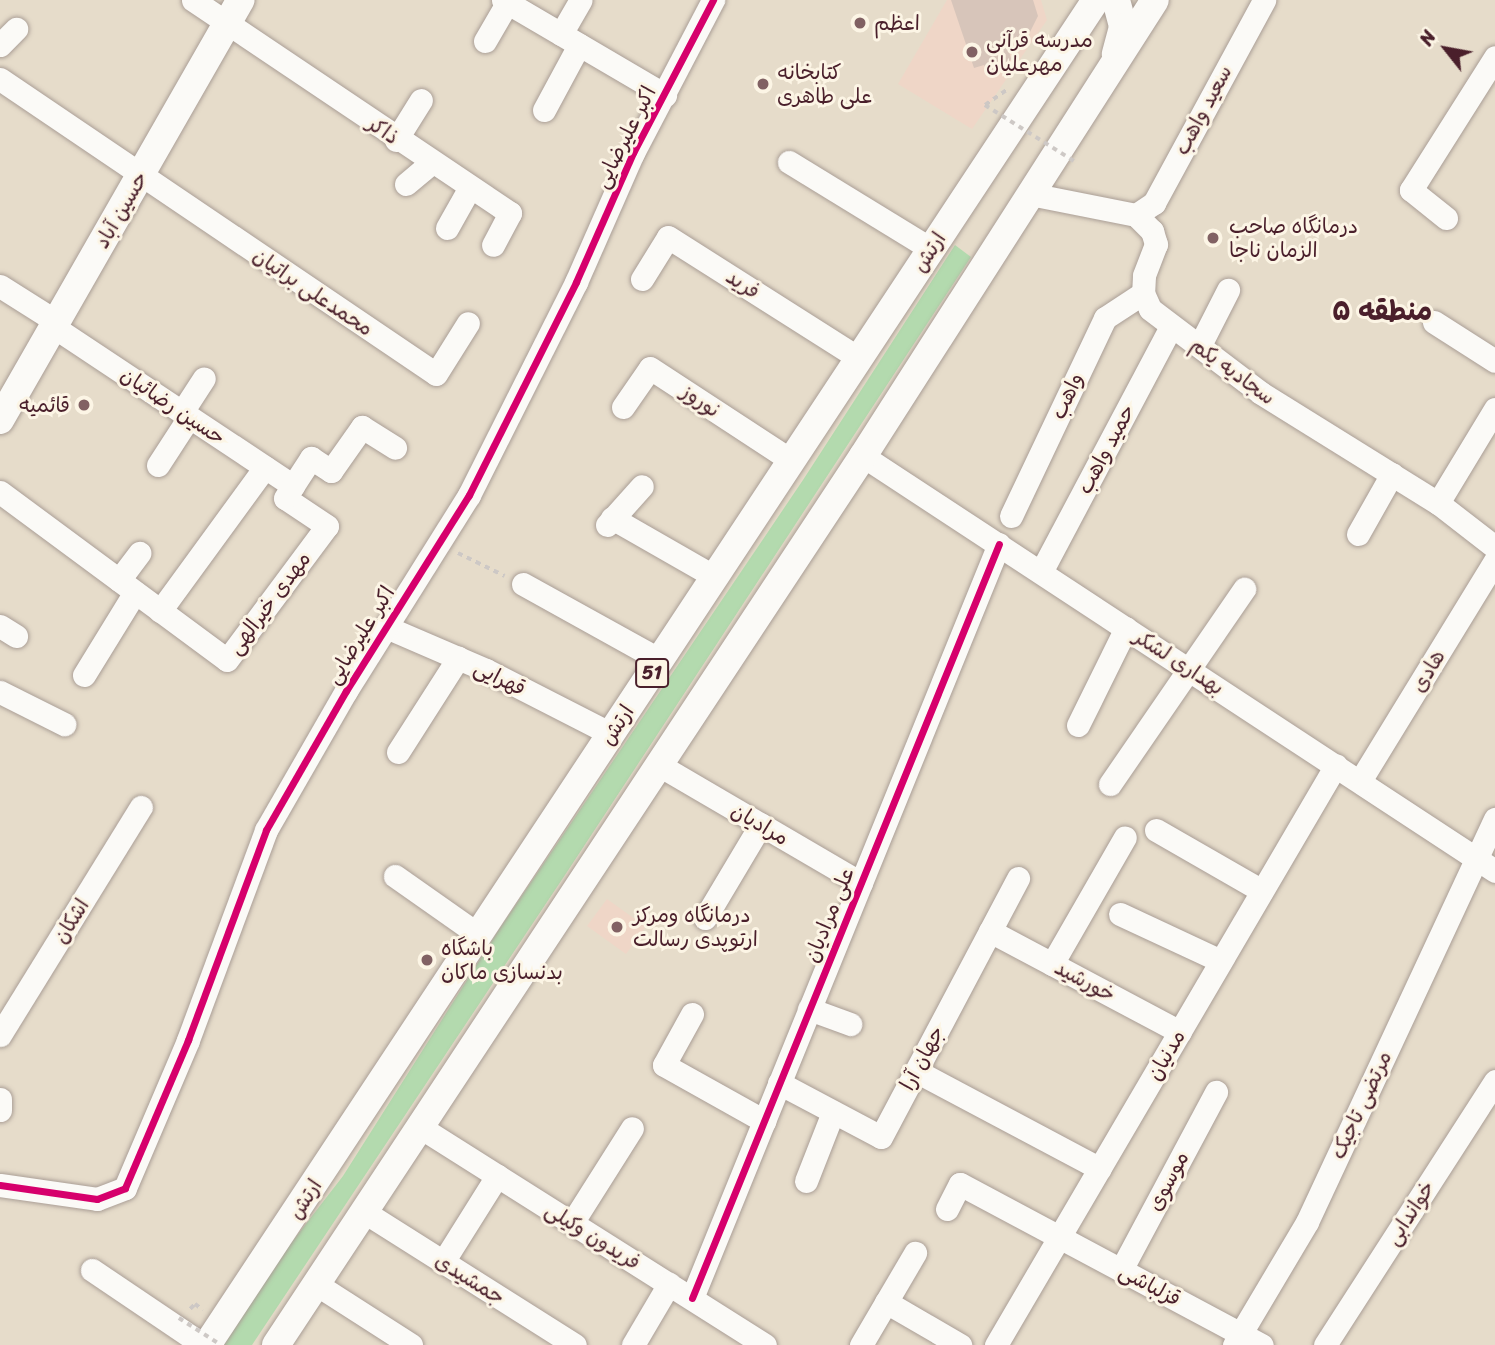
<!DOCTYPE html>
<html>
<head>
<meta charset="utf-8">
<style>
  body { margin:0 }
  #map { position:relative; width:1495px; height:1345px; overflow:hidden; background:#e6dcca; font-family:Sriracha,"Playpen Sans Arabic",sans-serif }
  div>[style] { position:absolute }
  .built>* { inset:0; background:#efd6c7 }
  .green>* { inset:0; background:#b3daae }
  .building>* { inset:0; background:#d7c5ba }
  .path>* { height:3.5px; margin-top:-1.75px; transform-origin:0; background:repeating-linear-gradient(90deg,#cdc8c5 0 5px,transparent 0 10px) }
  .roads { filter:drop-shadow(0 0 2px #aa9e96) drop-shadow(0 0 2px #aa9e96) }
  .minor>* { height:23px; margin:-11.5px; padding:0 11.5px; transform-origin:11.5px; border-radius:11.5px; background:#fbfaf7 }
  .major>* { height:28px; margin:-14px; padding:0 14px; transform-origin:14px; border-radius:14px; background:#fbfaf7 }
  .path-bridge>* { height:3.5px; margin-top:-1.75px; transform-origin:0; background:repeating-linear-gradient(90deg,#cdc8c5 0 5px,transparent 0 10px) }
  .cycleway>* { height:7px; margin:-3.5px; padding:0 3.5px; transform-origin:3.5px; border-radius:3.5px; background:#d6006c }
  .dots>* { width:19px; height:19px; translate:-50% -50%; box-sizing:border-box; border:4px solid #fcf5e5; border-radius:50% }
  span { translate:-50% -50%; white-space:nowrap; text-align:center; line-height:1.15; -webkit-text-stroke:6px #fcf5e5; paint-order:stroke }
  .shield-label span { padding:2px 5px; background:#fcf5e5; border:2px solid; border-radius:5px; -webkit-text-stroke-width:0 }
  .shield-label { font-size:19px; color:#4a1f2b; font-weight:700 }
  .poi-label { font-size:21px; color:#4a1f2b }
  .left { translate:0 -50%; text-align:left }
  .right { translate:-100% -50%; text-align:right }
  .street-label { font-size:21px; color:#4a1f2b }
  .district-label { font-size:28px; color:#4a1f2b; font-weight:700 }
  .north { position:absolute; left:1411px; top:14px; width:70px; height:70px; -webkit-text-stroke:5px #fcf5e5; paint-order:stroke; rotate:301deg; font-size:19px; font-weight:700; line-height:28px; text-align:center; color:#4a1f2b }
  .north::after { content:''; display:block; margin:auto; width:24px; height:32px; background:#4a1f2b; clip-path:polygon(50% 0,100% 100%,50% 72%,0 100%) }
</style>
</head>
<body>
<div id="map">
  <div class="built">
    <i style="clip-path:polygon(947px 0,1041px 0,1047px 20px,972px 129px,898px 84px)"></i>
    <i style="clip-path:polygon(607px 899px,646px 927px,626px 954px,587px 926px)"></i>
  </div>
  <div class="green">
    <i style="clip-path:polygon(955px 245px,971px 257px,567px 872px,252px 1345px,224px 1345px,281px 1256px,343px 1176px,498px 931px,803px 480px)"></i>
  </div>
  <div class="building">
    <i style="clip-path:polygon(951px 0,1033px 0,1038px 16px,1029px 34px,1006px 40px,1011px 59px,1005px 68px,988px 74px,984px 65px,974px 68px)"></i>
  </div>
  <div class="path">
    <i style="left:985px;top:105px;width:28px;rotate:-35deg"></i>
    <i style="left:458px;top:553px;width:52px;rotate:26.1deg"></i>
    <i style="left:190px;top:1309px;width:7px;rotate:-45deg"></i>
    <i style="left:195px;top:1304px;width:10px;rotate:37deg"></i>
  </div>
  <div class="roads">
    <div class="minor">
      <i style="left:193px;top:0;width:382px;rotate:33.9deg"></i>
      <i style="left:510px;top:213px;width:36px;rotate:118deg"></i>
      <i style="left:503px;top:0;width:188px;rotate:30.4deg"></i>
      <i style="left:561px;top:34px;width:39px;rotate:-60deg"></i>
      <i style="left:485px;top:41px;width:44px;rotate:-59.9deg"></i>
      <i style="left:0;top:45px;width:23px;rotate:-45deg"></i>
      <i style="left:0;top:79px;width:526px;rotate:34.08deg"></i>
      <i style="left:436px;top:374px;width:60px;rotate:-57.9deg"></i>
      <i style="left:544px;top:110px;width:74px;rotate:-61.7deg"></i>
      <i style="left:396px;top:140px;width:47px;rotate:-58deg"></i>
      <i style="left:789px;top:162px;width:167px;rotate:31.5deg"></i>
      <i style="left:406px;top:184px;width:34px;rotate:-40deg"></i>
      <i style="left:1030px;top:194px;width:108px;rotate:11.2deg"></i>
      <i style="left:1136px;top:215px;width:23px;rotate:45deg"></i>
      <i style="left:1152px;top:231px;width:14px;rotate:73deg"></i>
      <i style="left:1156px;top:244px;width:34px;rotate:111deg"></i>
      <i style="left:1144px;top:276px;width:17px;rotate:93deg"></i>
      <i style="left:1143px;top:293px;width:17px;rotate:66deg"></i>
      <i style="left:1150px;top:309px;width:139px;rotate:37.1deg"></i>
      <i style="left:1261px;top:393px;width:208px;rotate:31.9deg"></i>
      <i style="left:1438px;top:503px;width:72px;rotate:37.7deg"></i>
      <i style="left:1136px;top:215px;width:22px;rotate:-34deg"></i>
      <i style="left:1154px;top:203px;width:231px;rotate:-61.5deg"></i>
      <i style="left:1446px;top:218px;width:45px;rotate:-141.3deg"></i>
      <i style="left:1411px;top:190px;width:157px;rotate:-57.7deg"></i>
      <i style="left:447px;top:228px;width:47px;rotate:-60.7deg"></i>
      <i style="left:642px;top:279px;width:49px;rotate:-58.2deg"></i>
      <i style="left:668px;top:237px;width:226px;rotate:32.4deg"></i>
      <i style="left:0;top:286px;width:67px;rotate:32.3deg"></i>
      <i style="left:1434px;top:322px;width:72px;rotate:32.6deg"></i>
      <i style="left:54px;top:327px;width:287px;rotate:33.6deg"></i>
      <i style="left:1200px;top:345px;width:62px;rotate:-63deg"></i>
      <i style="left:623px;top:407px;width:47px;rotate:-55.3deg"></i>
      <i style="left:650px;top:368px;width:170px;rotate:33.2deg"></i>
      <i style="left:182px;top:412px;width:40px;rotate:-57.1deg"></i>
      <i style="left:863px;top:456px;width:756px;rotate:33.29deg"></i>
      <i style="left:158px;top:465px;width:57px;rotate:-57.1deg"></i>
      <i style="left:0;top:492px;width:282px;rotate:36.5deg"></i>
      <i style="left:227px;top:660px;width:167px;rotate:-53.3deg"></i>
      <i style="left:327px;top:526px;width:50px;rotate:-146.3deg"></i>
      <i style="left:285px;top:498px;width:48px;rotate:-57deg"></i>
      <i style="left:311px;top:458px;width:24px;rotate:33deg"></i>
      <i style="left:331px;top:471px;width:54px;rotate:-54.8deg"></i>
      <i style="left:362px;top:427px;width:39px;rotate:32deg"></i>
      <i style="left:1438px;top:503px;width:110px;rotate:-58.8deg"></i>
      <i style="left:1011px;top:516px;width:219px;rotate:-64.6deg"></i>
      <i style="left:1105px;top:318px;width:45px;rotate:-33.3deg"></i>
      <i style="left:612px;top:518px;width:119px;rotate:29.8deg"></i>
      <i style="left:607px;top:525px;width:52px;rotate:-48.1deg"></i>
      <i style="left:1358px;top:534px;width:69px;rotate:-60.5deg"></i>
      <i style="left:1041px;top:572px;width:278px;rotate:-62.1deg"></i>
      <i style="left:119px;top:580px;width:34px;rotate:-53deg"></i>
      <i style="left:523px;top:584px;width:157px;rotate:29deg"></i>
      <i style="left:160px;top:611px;width:178px;rotate:-53.9deg"></i>
      <i style="left:0;top:626px;width:19px;rotate:32deg"></i>
      <i style="left:386px;top:627px;width:109px;rotate:23.3deg"></i>
      <i style="left:486px;top:670px;width:140px;rotate:27.1deg"></i>
      <i style="left:84px;top:675px;width:97px;rotate:-58.4deg"></i>
      <i style="left:0;top:692px;width:72px;rotate:26.6deg"></i>
      <i style="left:1078px;top:725px;width:108px;rotate:-63.7deg"></i>
      <i style="left:398px;top:752px;width:112px;rotate:-57.4deg"></i>
      <i style="left:659px;top:765px;width:234px;rotate:30.3deg"></i>
      <i style="left:1360px;top:781px;width:258px;rotate:-58.5deg"></i>
      <i style="left:1110px;top:784px;width:237px;rotate:-55.5deg"></i>
      <i style="left:1156px;top:830px;width:122px;rotate:29.9deg"></i>
      <i style="left:395px;top:876px;width:103px;rotate:35.1deg"></i>
      <i style="left:1120px;top:914px;width:111px;rotate:25deg"></i>
      <i style="left:705px;top:918px;width:109px;rotate:-59.2deg"></i>
      <i style="left:990px;top:931px;width:215px;rotate:28deg"></i>
      <i style="left:1052px;top:964px;width:146px;rotate:-60.1deg"></i>
      <i style="left:809px;top:1009px;width:44px;rotate:20.1deg"></i>
      <i style="left:692px;top:1014px;width:58px;rotate:118.8deg"></i>
      <i style="left:664px;top:1065px;width:115px;rotate:29.2deg"></i>
      <i style="left:0;top:1035px;width:268px;rotate:-58.3deg"></i>
      <i style="left:916px;top:1071px;width:208px;rotate:28deg"></i>
      <i style="left:779px;top:1083px;width:115px;rotate:27.9deg"></i>
      <i style="left:881px;top:1137px;width:293px;rotate:-62.1deg"></i>
      <i style="left:0;top:1099px;width:11px;rotate:90deg"></i>
      <i style="left:420px;top:1127px;width:408px;rotate:32.3deg"></i>
      <i style="left:806px;top:1181px;width:74px;rotate:-68.6deg"></i>
      <i style="left:0;top:1185px;width:98px;rotate:8.2deg"></i>
      <i style="left:97px;top:1199px;width:30px;rotate:-21deg"></i>
      <i style="left:125px;top:1188px;width:161px;rotate:-66.9deg"></i>
      <i style="left:188px;top:1040px;width:224px;rotate:-69.6deg"></i>
      <i style="left:266px;top:830px;width:160px;rotate:-60.1deg"></i>
      <i style="left:346px;top:691px;width:231px;rotate:-57.9deg"></i>
      <i style="left:469px;top:495px;width:238px;rotate:-63.3deg"></i>
      <i style="left:576px;top:282px;width:141px;rotate:-66.2deg"></i>
      <i style="left:633px;top:153px;width:173px;rotate:-62.4deg"></i>
      <i style="left:947px;top:1209px;width:28px;rotate:-63deg"></i>
      <i style="left:960px;top:1184px;width:342px;rotate:28.1deg"></i>
      <i style="left:366px;top:1213px;width:247px;rotate:32.3deg"></i>
      <i style="left:572px;top:1223px;width:112px;rotate:-57.7deg"></i>
      <i style="left:443px;top:1262px;width:102px;rotate:-57.9deg"></i>
      <i style="left:92px;top:1270px;width:134px;rotate:34deg"></i>
      <i style="left:1121px;top:1270px;width:202px;rotate:-61.9deg"></i>
      <i style="left:316px;top:1284px;width:113px;rotate:32.7deg"></i>
      <i style="left:692px;top:1298px;width:814px;rotate:-67.85deg"></i>
      <i style="left:886px;top:1302px;width:86px;rotate:30.2deg"></i>
      <i style="left:633px;top:1345px;width:71px;rotate:-59.5deg"></i>
      <i style="left:861px;top:1345px;width:107px;rotate:-59.6deg"></i>
      <i style="left:996px;top:1345px;width:672px;rotate:-59.62deg"></i>
      <i style="left:1234px;top:1345px;width:143px;rotate:-59.3deg"></i>
      <i style="left:1307px;top:1222px;width:445px;rotate:-65deg"></i>
      <i style="left:1325px;top:1345px;width:314px;rotate:-57.2deg"></i>
    </div>
    <div class="major">
      <i style="left:1116px;top:0;width:28px;rotate:75deg"></i>
      <i style="left:1123px;top:27px;width:28px;rotate:105deg"></i>
      <i style="left:0;top:420px;width:484px;rotate:-60.2deg"></i>
      <i style="left:207px;top:1345px;width:1612px;rotate:-56.54deg"></i>
      <i style="left:276px;top:1345px;width:1065px;rotate:-56.56deg"></i>
      <i style="left:863px;top:456px;width:541px;rotate:-57.37deg"></i>
    </div>
  </div>
  <div class="path-bridge">
    <i style="left:985px;top:105px;width:105px;rotate:32.2deg"></i>
    <i style="left:179px;top:1318px;width:50px;rotate:32.7deg"></i>
  </div>
  <div class="cycleway">
    <i style="left:0;top:1185px;width:98px;rotate:8.2deg"></i>
    <i style="left:97px;top:1199px;width:30px;rotate:-21deg"></i>
    <i style="left:125px;top:1188px;width:161px;rotate:-66.9deg"></i>
    <i style="left:188px;top:1040px;width:224px;rotate:-69.6deg"></i>
    <i style="left:266px;top:830px;width:160px;rotate:-60.1deg"></i>
    <i style="left:346px;top:691px;width:231px;rotate:-57.9deg"></i>
    <i style="left:469px;top:495px;width:238px;rotate:-63.3deg"></i>
    <i style="left:576px;top:282px;width:141px;rotate:-66.2deg"></i>
    <i style="left:633px;top:153px;width:173px;rotate:-62.4deg"></i>
    <i style="left:692px;top:1298px;width:814px;rotate:-67.85deg"></i>
  </div>
  <div class="dots">
    <i style="left:860px;top:23px;background:#816163"></i>
    <i style="left:972px;top:52px;background:#816163"></i>
    <i style="left:763px;top:84px;background:#816163"></i>
    <i style="left:1213px;top:238px;background:#816163"></i>
    <i style="left:84px;top:405px;background:#816163"></i>
    <i style="left:617px;top:927px;background:#816163"></i>
    <i style="left:427px;top:960px;background:#816163"></i>
  </div>
  <div class="shield-label">
    <span style="left:652px;top:673px">51</span>
  </div>
  <div class="poi-label">
    <span class="left" style="left:874px;top:23px">اعظم</span>
    <span class="left" style="left:986px;top:52px">مدرسه قرآنی<br>مهرعلیان</span>
    <span class="left" style="left:777px;top:84px">کتابخانه<br>علی طاهری</span>
    <span class="left" style="left:1229px;top:238px">درمانگاه صاحب<br>الزمان ناجا</span>
    <span class="right" style="left:70px;top:405px">قائمیه</span>
    <span class="left" style="left:633px;top:927px">درمانگاه ومرکز<br>ارتوپدی رسالت</span>
    <span class="left" style="left:441px;top:960px">باشگاه<br>بدنسازی ماکان</span>
  </div>
  <div class="street-label">
    <span style="left:1203px;top:110px;rotate:-62deg">سعید واهب</span>
    <span style="left:383px;top:130px;rotate:34deg">ذاکر</span>
    <span style="left:625px;top:137px;rotate:-63deg">اکبر علیرضایی</span>
    <span style="left:121px;top:210px;rotate:-60deg">حسین آباد</span>
    <span style="left:929px;top:252px;rotate:-57deg">ارتش</span>
    <span style="left:743px;top:284px;rotate:33deg">فرید</span>
    <span style="left:313px;top:292px;rotate:34deg">محمدعلی براتیان</span>
    <span style="left:1233px;top:371px;rotate:36deg">سجادیه یکم</span>
    <span style="left:1067px;top:396px;rotate:-65deg">واهب</span>
    <span style="left:701px;top:401px;rotate:33deg">نوروز</span>
    <span style="left:173px;top:406px;rotate:34deg">حسین رضائیان</span>
    <span style="left:1106px;top:449px;rotate:-62deg">حمید واهب</span>
    <span style="left:269px;top:603px;rotate:-53deg">مهدی خیرالهی</span>
    <span style="left:360px;top:635px;rotate:-58deg">اکبر علیرضایی</span>
    <span style="left:1179px;top:662px;rotate:33deg">بهداری لشکر</span>
    <span style="left:1428px;top:671px;rotate:-59deg">هادی</span>
    <span style="left:500px;top:678px;rotate:26deg">قهرایی</span>
    <span style="left:617px;top:725px;rotate:-57deg">ارتش</span>
    <span style="left:760px;top:824px;rotate:30deg">مرادیان</span>
    <span style="left:829px;top:915px;rotate:-68deg">علی مرادیان</span>
    <span style="left:71px;top:921px;rotate:-58deg">اشکان</span>
    <span style="left:1085px;top:981px;rotate:28deg">خورشید</span>
    <span style="left:1166px;top:1055px;rotate:-60deg">مدنیان</span>
    <span style="left:922px;top:1058px;rotate:-62deg">جهان آرا</span>
    <span style="left:1361px;top:1105px;rotate:-65deg">مرتضی تاجیک</span>
    <span style="left:1168px;top:1181px;rotate:-62deg">موسوی</span>
    <span style="left:305px;top:1199px;rotate:-57deg">ارتش</span>
    <span style="left:1410px;top:1213px;rotate:-57deg">خواندابی</span>
    <span style="left:593px;top:1236px;rotate:32deg">فریدون وکیلی</span>
    <span style="left:470px;top:1279px;rotate:32deg">جمشیدی</span>
    <span style="left:1150px;top:1285px;rotate:28deg">قزلباشی</span>
  </div>
  <div class="district-label">
    <span style="left:1382px;top:311px">منطقه ۵</span>
  </div>
  <div class="north">N</div>
</div>
</body>
</html>
